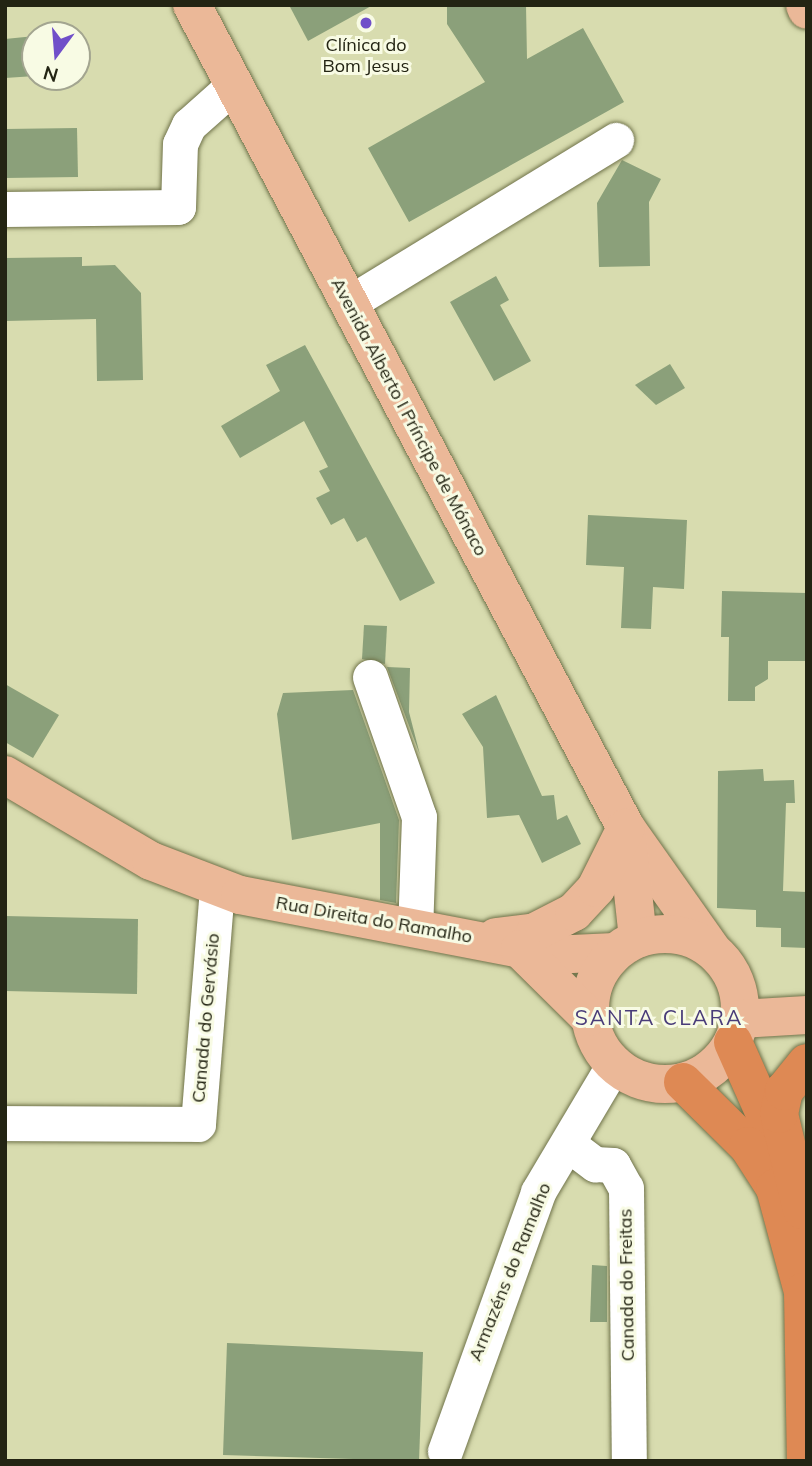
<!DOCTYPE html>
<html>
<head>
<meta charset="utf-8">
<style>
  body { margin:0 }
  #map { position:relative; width:812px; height:1466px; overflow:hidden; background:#d8dcaf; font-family:Mulish,sans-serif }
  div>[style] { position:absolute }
  .building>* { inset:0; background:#8ba07a }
  .roads { filter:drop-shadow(0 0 2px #70734a) drop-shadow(0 0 2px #70734a) }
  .minor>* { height:35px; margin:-17.5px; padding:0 17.5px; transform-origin:17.5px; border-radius:17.5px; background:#fff }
  .major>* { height:38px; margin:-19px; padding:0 19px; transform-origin:19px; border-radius:19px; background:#ebb898 }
  .major>.ring { margin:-19px; padding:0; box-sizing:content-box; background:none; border:38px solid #ebb898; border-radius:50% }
  .highway>* { height:38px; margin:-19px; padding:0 19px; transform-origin:19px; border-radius:19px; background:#de8954 }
  .dots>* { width:19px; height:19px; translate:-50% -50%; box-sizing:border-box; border:4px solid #f8fbe4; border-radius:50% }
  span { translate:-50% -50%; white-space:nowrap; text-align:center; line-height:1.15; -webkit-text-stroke:6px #f8fbe4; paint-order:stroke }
  .poi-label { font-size:18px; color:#232413 }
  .street-label { font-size:18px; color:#232413 }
  .quarter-label { font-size:21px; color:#493c79; letter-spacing:2px }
  .frame { position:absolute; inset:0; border:7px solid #232413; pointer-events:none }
  .north { position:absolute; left:21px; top:21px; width:70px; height:70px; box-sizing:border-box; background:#f8fbe4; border:2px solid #a3a590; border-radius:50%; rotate:196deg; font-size:19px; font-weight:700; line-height:28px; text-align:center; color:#232413 }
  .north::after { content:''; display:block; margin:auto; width:24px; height:32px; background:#704fc9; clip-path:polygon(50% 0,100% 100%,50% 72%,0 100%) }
</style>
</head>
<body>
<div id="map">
  <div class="building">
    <i style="clip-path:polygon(289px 5px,373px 5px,308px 41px)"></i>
    <i style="clip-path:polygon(447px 5px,526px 5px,527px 59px,583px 28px,624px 102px,409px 222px,368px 148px,485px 82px,447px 24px)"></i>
    <i style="clip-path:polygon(35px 36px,35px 76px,5px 78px,5px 39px)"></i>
    <i style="clip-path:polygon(77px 128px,78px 177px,5px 178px,5px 129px)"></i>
    <i style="clip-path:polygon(622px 160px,661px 179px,649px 202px,650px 266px,599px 267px,597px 203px)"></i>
    <i style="clip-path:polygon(82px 257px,82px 266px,115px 265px,141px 293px,143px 380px,97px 381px,96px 319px,5px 321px,5px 258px)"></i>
    <i style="clip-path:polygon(496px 276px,509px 300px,500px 305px,531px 361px,494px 381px,450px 302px)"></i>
    <i style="clip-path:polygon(305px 345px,435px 583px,400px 601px,366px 537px,357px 542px,344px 518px,331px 525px,316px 498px,330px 491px,319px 471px,328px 467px,304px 421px,240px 458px,221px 426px,280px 391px,266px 365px)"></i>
    <i style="clip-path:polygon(670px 364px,685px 388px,656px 405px,635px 385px)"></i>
    <i style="clip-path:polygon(588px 515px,687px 520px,684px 589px,653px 587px,651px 629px,621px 628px,624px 567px,586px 565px)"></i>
    <i style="clip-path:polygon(722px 591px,807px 593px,807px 661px,768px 661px,768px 679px,755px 687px,755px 701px,728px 701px,729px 637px,721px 637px)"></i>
    <i style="clip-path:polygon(364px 625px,387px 626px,385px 664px,362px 659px)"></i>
    <i style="clip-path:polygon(387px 667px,410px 668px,409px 712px,420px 755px)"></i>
    <i style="clip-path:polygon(5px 684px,59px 715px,33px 758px,5px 742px)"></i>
    <i style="clip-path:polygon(353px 690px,399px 820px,396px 903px,380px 900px,380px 823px,292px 840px,277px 714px,283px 693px)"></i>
    <i style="clip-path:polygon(496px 695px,542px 796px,554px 795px,557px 820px,567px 815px,581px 844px,542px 863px,519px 815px,487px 818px,483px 747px,462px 714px)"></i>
    <i style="clip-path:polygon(763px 769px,764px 781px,794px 780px,795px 803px,786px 803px,783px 891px,807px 892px,807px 948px,781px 947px,781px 928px,756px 927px,756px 910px,717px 908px,718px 771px)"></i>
    <i style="clip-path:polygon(5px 916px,138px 919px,137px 994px,5px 991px)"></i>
    <i style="clip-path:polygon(592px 1265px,607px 1266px,607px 1322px,590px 1322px)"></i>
    <i style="clip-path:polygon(227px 1343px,423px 1352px,419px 1461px,223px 1455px)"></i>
  </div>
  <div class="roads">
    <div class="minor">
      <i style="left:5px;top:209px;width:173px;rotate:-0.7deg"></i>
      <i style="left:178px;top:207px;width:63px;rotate:-88.2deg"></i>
      <i style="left:180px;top:144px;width:21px;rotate:-65deg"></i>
      <i style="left:189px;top:125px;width:60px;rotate:-41.6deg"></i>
      <i style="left:349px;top:303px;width:313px;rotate:-31.4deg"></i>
      <i style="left:370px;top:677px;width:148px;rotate:70.7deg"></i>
      <i style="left:419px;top:817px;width:112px;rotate:92deg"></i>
      <i style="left:5px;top:1123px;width:193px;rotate:0.3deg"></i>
      <i style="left:198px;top:1124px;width:238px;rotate:-85.4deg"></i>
      <i style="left:568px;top:1144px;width:34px;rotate:37deg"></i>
      <i style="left:595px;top:1164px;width:18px;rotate:3deg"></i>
      <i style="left:613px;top:1165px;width:26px;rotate:61deg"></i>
      <i style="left:626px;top:1188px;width:273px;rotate:89.4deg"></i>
      <i style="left:445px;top:1451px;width:275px;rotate:-70.2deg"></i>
      <i style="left:538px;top:1192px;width:149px;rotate:-59.3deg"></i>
    </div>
    <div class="major">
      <i style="left:192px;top:5px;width:930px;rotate:62.2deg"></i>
      <i style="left:626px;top:828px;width:149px;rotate:54.8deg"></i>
      <i style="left:805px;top:5px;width:5px;rotate:68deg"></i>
      <i style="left:5px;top:775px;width:169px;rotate:30.5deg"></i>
      <i style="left:151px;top:861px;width:95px;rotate:20.9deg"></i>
      <i style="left:240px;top:895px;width:317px;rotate:10.9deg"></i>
      <i style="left:551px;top:955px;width:64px;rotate:-2.7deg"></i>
      <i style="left:626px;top:828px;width:111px;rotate:83.8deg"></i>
      <i class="ring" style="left:590px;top:934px;width:112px;height:112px"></i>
      <i style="left:496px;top:937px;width:39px;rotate:-7deg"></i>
      <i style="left:535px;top:932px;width:44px;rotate:-27.1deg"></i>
      <i style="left:574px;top:912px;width:33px;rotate:-47deg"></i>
      <i style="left:596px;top:888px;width:67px;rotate:-63.4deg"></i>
      <i style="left:520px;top:949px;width:97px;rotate:44.6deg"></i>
      <i style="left:740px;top:1019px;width:67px;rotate:-3.4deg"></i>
    </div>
    <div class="highway">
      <i style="left:733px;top:1042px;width:106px;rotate:66.1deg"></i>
      <i style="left:683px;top:1082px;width:91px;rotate:44.6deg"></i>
      <i style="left:748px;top:1146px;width:50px;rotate:57.3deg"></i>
      <i style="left:775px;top:1188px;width:108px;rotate:74.9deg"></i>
      <i style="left:803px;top:1292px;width:169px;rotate:89deg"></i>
      <i style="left:802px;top:1210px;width:99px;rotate:-103.5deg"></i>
      <i style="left:779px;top:1114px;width:24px;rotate:-78deg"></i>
      <i style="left:784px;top:1091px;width:36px;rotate:-51deg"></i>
    </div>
  </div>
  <div class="dots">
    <i style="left:366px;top:23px;background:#704fc9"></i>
  </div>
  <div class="poi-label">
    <span style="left:366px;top:56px">Clínica do<br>Bom Jesus</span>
  </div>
  <div class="street-label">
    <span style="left:409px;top:417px;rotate:62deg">Avenida Alberto I Príncipe de Mónaco</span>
    <span style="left:374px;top:920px;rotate:10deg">Rua Direita do Ramalho</span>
    <span style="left:206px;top:1018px;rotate:-85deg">Canada do Gervásio</span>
    <span style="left:510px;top:1272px;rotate:-68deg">Armazéns do Ramalho</span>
    <span style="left:627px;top:1285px;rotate:-91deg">Canada do Freitas</span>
  </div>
  <div class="quarter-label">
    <span style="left:659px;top:1017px">SANTA CLARA</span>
  </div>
  <div class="frame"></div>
  <div class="north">N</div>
</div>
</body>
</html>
